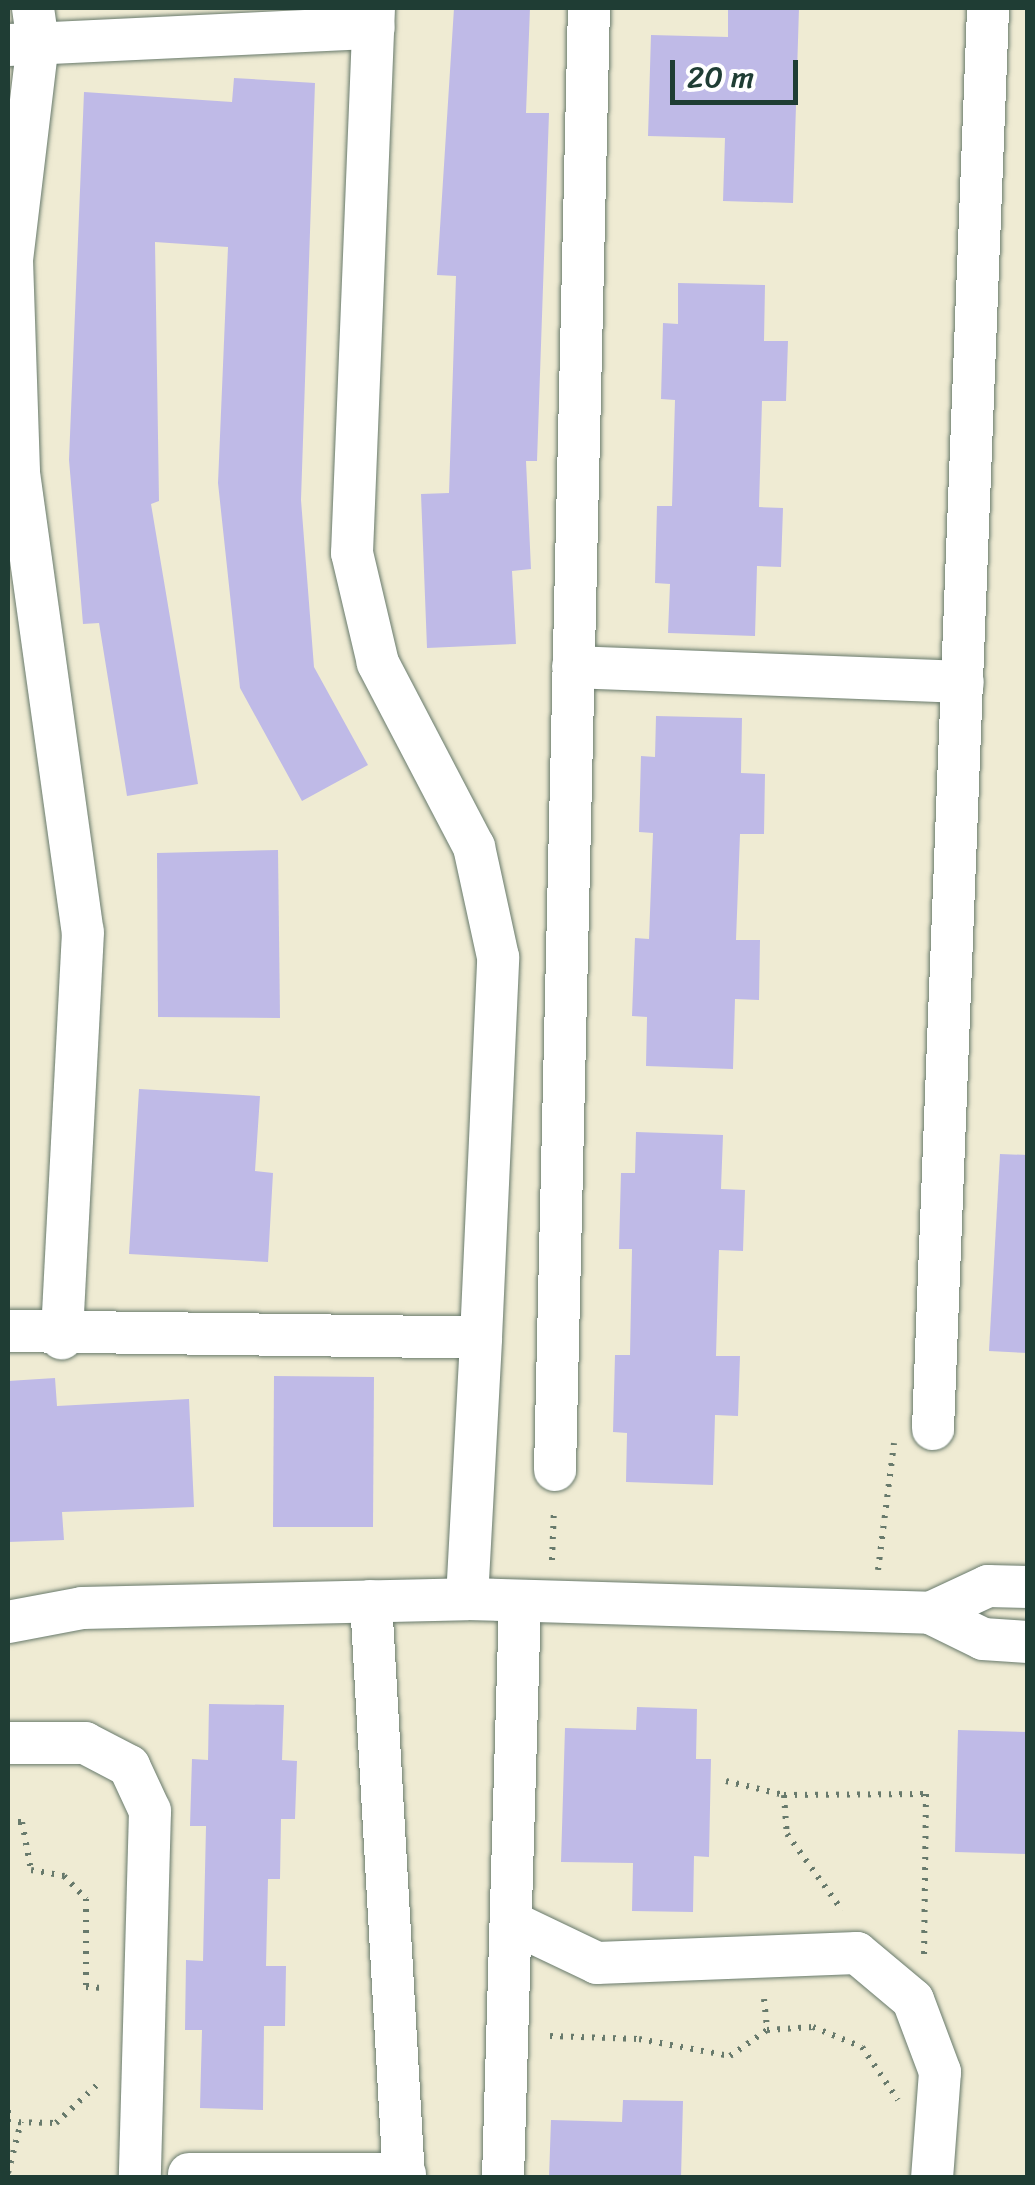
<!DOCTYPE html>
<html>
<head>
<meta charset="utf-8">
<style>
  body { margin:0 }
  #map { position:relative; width:1035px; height:2185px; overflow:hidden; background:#efebd3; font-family:Sriracha,sans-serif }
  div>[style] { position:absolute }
  .building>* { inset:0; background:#bfbae7 }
  .path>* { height:6px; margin-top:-3px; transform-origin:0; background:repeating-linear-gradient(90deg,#687a6c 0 2.5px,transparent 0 10.5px) }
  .roads { filter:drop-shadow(0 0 2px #687a6c) drop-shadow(0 0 2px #687a6c) }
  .minor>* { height:42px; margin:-21px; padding:0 21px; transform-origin:21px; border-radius:21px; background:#fff }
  span { translate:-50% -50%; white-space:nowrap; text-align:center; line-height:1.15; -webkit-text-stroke:9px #fff; paint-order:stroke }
  .frame { position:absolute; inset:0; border:10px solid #1f3d34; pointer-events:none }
  .scale { position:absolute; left:670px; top:60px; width:128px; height:45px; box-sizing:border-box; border:5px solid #1f3d34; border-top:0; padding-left:12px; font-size:30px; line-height:35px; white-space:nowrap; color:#1f3d34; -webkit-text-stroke:8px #fff; paint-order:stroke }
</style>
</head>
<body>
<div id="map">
  <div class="building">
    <i style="clip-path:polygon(454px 8px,530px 8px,526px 113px,549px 113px,537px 461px,526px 461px,531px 569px,512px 571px,516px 644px,427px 648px,421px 494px,449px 493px,456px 276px,437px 275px)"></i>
    <i style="clip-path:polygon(728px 8px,799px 8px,793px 203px,723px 201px,725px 138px,648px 136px,651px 35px,728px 37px)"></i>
    <i style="clip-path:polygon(234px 78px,315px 83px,301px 500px,314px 667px,368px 765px,302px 801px,240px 688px,218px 483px,228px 247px,155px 242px,159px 501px,151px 504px,198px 784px,127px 796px,99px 623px,83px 624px,69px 460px,84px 92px,232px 102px)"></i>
    <i style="clip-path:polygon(678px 283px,765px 285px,764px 341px,788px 341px,786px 401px,762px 401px,759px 507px,783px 508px,781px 567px,757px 566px,755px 636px,668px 633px,670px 584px,655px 583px,657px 506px,672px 506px,675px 400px,661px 399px,663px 323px,678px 324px)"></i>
    <i style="clip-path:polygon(656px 716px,742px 718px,741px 773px,765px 774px,764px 834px,740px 834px,736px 940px,760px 940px,759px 1000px,735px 999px,733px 1069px,646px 1066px,647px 1017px,632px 1016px,635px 938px,649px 939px,653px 833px,639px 832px,641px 756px,655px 757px)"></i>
    <i style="clip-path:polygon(278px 850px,280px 1018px,158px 1017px,157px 853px)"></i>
    <i style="clip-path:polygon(139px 1089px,260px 1096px,255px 1171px,273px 1173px,268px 1262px,129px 1254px)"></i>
    <i style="clip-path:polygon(636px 1132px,723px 1135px,721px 1189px,745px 1190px,743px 1251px,719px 1250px,716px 1356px,740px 1356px,738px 1416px,715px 1415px,713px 1485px,626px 1482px,627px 1433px,613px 1432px,615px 1355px,630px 1355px,632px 1249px,619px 1249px,621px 1173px,635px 1173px)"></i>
    <i style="clip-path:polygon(1000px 1154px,1028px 1155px,1028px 1353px,989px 1351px)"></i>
    <i style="clip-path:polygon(274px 1376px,374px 1377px,373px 1527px,273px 1527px)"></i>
    <i style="clip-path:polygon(55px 1378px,57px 1406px,189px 1399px,194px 1507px,62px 1512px,64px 1540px,8px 1542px,8px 1381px)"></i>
    <i style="clip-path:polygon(209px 1704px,284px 1705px,282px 1760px,297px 1761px,295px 1819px,281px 1819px,280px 1879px,268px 1879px,266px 1966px,286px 1966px,285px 2026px,264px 2026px,263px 2110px,200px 2108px,202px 2030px,185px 2030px,186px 1960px,203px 1961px,206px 1826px,190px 1826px,192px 1759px,208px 1760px)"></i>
    <i style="clip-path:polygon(637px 1707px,697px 1709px,696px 1759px,711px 1759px,709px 1857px,694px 1856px,693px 1912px,632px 1911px,633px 1863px,561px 1862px,565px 1728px,636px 1730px)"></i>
    <i style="clip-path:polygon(958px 1730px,1028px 1732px,1028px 1854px,955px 1852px)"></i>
    <i style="clip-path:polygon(623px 2100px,683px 2101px,681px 2178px,549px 2178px,551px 2120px,622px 2122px)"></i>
  </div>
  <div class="path">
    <i style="left:552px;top:1560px;width:52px;rotate:-87.8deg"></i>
    <i style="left:878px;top:1570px;width:128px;rotate:-82.8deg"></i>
    <i style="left:726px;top:1781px;width:60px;rotate:13.6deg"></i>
    <i style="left:784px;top:1795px;width:39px;rotate:86deg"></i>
    <i style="left:787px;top:1834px;width:94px;rotate:54.1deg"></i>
    <i style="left:784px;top:1795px;width:142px;rotate:-0.4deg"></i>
    <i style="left:926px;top:1794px;width:162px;rotate:90.7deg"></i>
    <i style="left:8px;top:1822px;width:14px"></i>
    <i style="left:22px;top:1822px;width:49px;rotate:79.4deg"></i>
    <i style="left:31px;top:1870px;width:34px;rotate:10deg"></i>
    <i style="left:64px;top:1876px;width:32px;rotate:46deg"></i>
    <i style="left:86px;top:1899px;width:88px;rotate:90deg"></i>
    <i style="left:86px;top:1987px;width:17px;rotate:3deg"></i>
    <i style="left:764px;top:1999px;width:31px;rotate:84deg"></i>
    <i style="left:767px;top:2030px;width:46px;rotate:-3.7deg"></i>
    <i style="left:813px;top:2027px;width:53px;rotate:22.2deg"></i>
    <i style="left:862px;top:2047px;width:64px;rotate:55.8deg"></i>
    <i style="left:550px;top:2036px;width:89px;rotate:1.9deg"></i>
    <i style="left:639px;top:2039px;width:93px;rotate:10.6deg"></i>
    <i style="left:730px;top:2056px;width:45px;rotate:-35.1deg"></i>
    <i style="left:8px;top:2110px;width:12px;rotate:90deg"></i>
    <i style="left:8px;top:2122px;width:48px;rotate:1.2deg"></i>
    <i style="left:56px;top:2123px;width:59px;rotate:-42.9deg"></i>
    <i style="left:8px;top:2173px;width:53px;rotate:-75.7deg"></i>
  </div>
  <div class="roads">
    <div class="minor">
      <i style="left:33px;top:8px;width:34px;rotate:82deg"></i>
      <i style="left:38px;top:42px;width:220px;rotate:96.8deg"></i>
      <i style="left:12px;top:260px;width:213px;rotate:88.1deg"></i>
      <i style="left:19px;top:473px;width:463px;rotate:82.1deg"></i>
      <i style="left:83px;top:932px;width:407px;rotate:93deg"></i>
      <i style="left:8px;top:45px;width:366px;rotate:-2.7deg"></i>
      <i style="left:573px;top:667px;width:390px;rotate:2.2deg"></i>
      <i style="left:8px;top:1331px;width:473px;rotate:0.8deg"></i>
      <i style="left:481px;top:1338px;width:381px;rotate:-87.4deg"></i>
      <i style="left:498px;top:957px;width:113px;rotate:-102.3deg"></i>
      <i style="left:474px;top:847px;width:208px;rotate:-117.6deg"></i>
      <i style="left:378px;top:663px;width:113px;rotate:-103.3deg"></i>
      <i style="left:352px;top:553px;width:545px;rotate:-87.69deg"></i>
      <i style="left:933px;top:1429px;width:1422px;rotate:-87.78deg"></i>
      <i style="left:555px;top:1470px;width:1462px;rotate:-88.67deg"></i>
      <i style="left:1028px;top:1587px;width:40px;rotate:-178.6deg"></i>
      <i style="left:988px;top:1586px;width:64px;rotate:155deg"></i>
      <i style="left:930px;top:1613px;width:59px;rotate:26.1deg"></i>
      <i style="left:983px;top:1639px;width:45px;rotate:3.8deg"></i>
      <i style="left:467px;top:1599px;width:261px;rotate:-86.9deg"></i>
      <i style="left:371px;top:1601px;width:578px;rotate:86.73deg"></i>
      <i style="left:8px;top:1622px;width:75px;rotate:-10.7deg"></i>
      <i style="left:82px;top:1608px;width:385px;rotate:-1.3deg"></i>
      <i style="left:467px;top:1599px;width:463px;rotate:1.7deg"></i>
      <i style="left:8px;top:1743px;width:77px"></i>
      <i style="left:85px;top:1743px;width:50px;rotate:27.6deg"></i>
      <i style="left:129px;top:1766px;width:50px;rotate:65deg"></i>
      <i style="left:150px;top:1811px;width:367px;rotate:91.6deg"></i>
      <i style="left:511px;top:1922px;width:95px;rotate:25.5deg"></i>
      <i style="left:597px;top:1963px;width:260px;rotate:-2.2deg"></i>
      <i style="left:857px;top:1953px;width:73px;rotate:40deg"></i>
      <i style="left:913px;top:2000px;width:77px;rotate:69.4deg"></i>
      <i style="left:940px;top:2072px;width:106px;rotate:94.3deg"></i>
      <i style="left:189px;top:2174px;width:216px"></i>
      <i style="left:503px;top:2178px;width:577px;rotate:-88.31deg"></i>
    </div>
  </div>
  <div class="frame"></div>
  <div class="scale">20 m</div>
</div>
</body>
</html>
